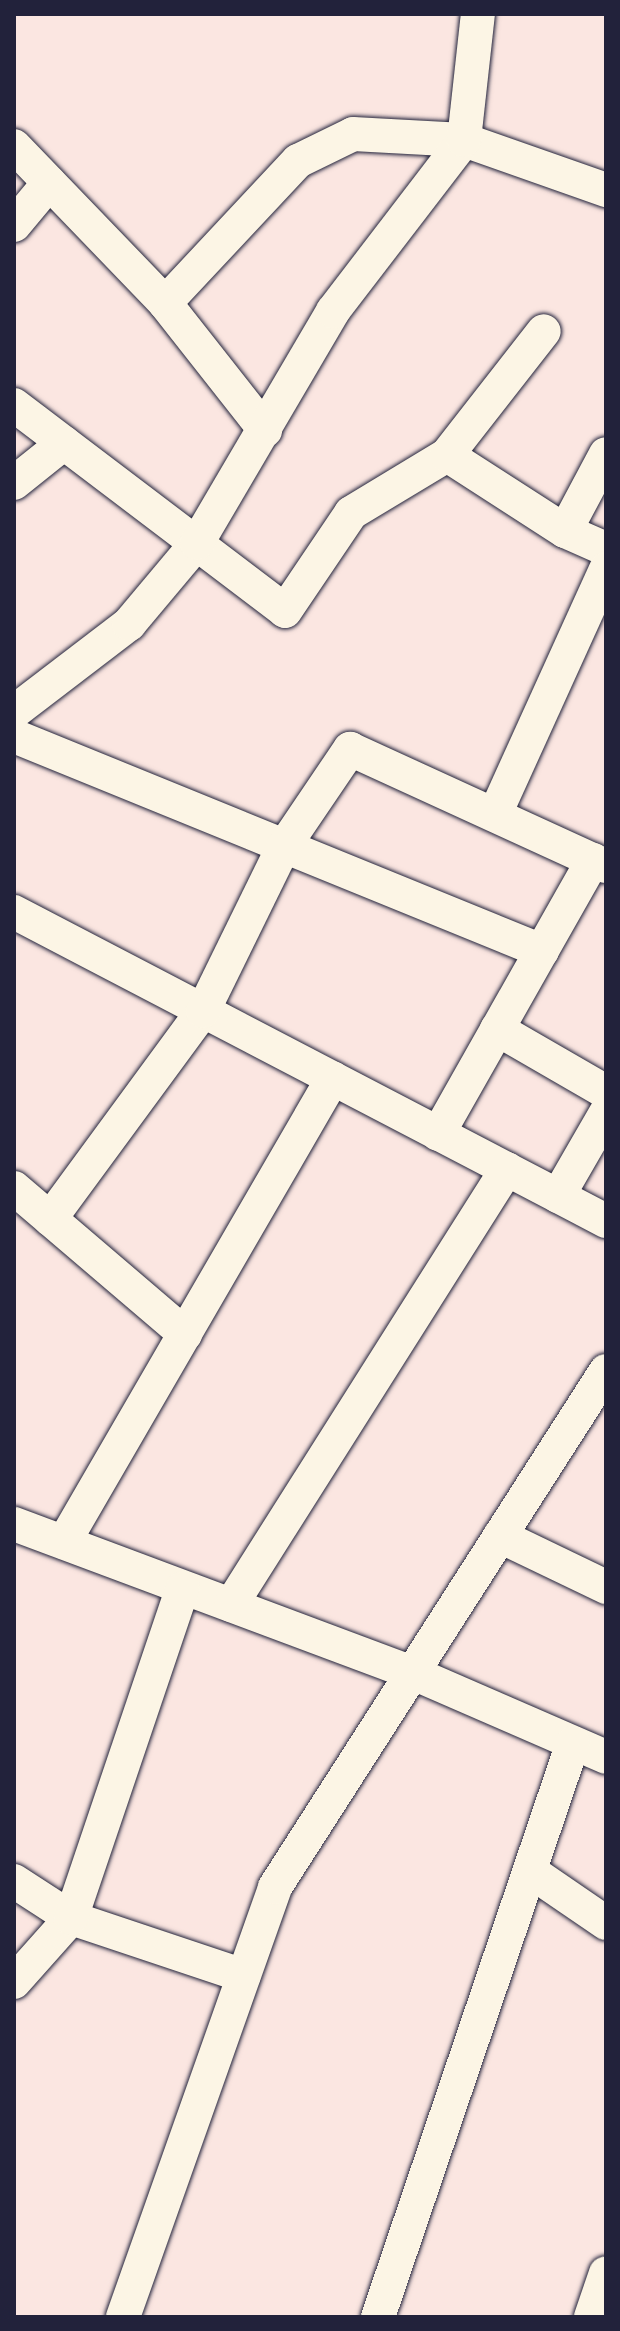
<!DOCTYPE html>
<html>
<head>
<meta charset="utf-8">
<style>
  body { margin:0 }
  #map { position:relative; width:620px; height:2331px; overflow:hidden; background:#fbe6e1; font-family:Kalam,sans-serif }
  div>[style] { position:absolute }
  .roads { filter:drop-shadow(0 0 2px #22223b) drop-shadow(0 0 2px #22223b) }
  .minor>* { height:34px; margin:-17px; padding:0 17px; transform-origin:17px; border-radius:17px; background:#fcf5e5 }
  span { translate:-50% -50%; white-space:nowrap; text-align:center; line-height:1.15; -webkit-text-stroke:7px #fcf5e5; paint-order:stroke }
  .frame { position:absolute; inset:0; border:16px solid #22223b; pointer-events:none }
</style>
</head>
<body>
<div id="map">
  <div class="roads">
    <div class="minor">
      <i style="left:14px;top:146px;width:218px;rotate:46.1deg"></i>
      <i style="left:165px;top:303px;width:162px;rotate:51.8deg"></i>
      <i style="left:14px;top:225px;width:55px;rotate:-50.2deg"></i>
      <i style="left:165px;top:303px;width:195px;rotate:-46.9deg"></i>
      <i style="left:298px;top:161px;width:61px;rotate:-26.1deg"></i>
      <i style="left:353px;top:134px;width:111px;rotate:3.1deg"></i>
      <i style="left:464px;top:140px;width:151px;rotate:19.4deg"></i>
      <i style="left:14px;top:405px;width:340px;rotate:37.2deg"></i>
      <i style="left:285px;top:611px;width:118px;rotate:-56deg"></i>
      <i style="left:351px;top:513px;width:112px;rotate:-31.1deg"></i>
      <i style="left:447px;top:455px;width:157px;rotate:-52deg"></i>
      <i style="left:447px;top:455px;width:140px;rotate:32.8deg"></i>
      <i style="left:565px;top:531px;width:45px;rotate:23.7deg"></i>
      <i style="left:14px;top:483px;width:64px;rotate:-38.7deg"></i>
      <i style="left:565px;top:531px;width:87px;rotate:-62deg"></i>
      <i style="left:14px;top:712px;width:145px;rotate:-37.4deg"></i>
      <i style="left:129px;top:624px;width:106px;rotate:-50deg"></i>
      <i style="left:197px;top:543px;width:269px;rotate:-59.6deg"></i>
      <i style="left:333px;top:311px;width:215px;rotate:-52.5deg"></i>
      <i style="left:464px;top:140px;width:127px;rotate:-83.7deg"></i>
      <i style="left:14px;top:736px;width:570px;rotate:22.16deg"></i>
      <i style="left:495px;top:814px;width:269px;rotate:-65.6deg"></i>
      <i style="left:14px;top:912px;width:668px;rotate:27.56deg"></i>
      <i style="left:497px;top:1029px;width:126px;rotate:30deg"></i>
      <i style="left:438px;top:1134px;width:315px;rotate:-60.5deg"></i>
      <i style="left:14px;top:1188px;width:225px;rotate:40.5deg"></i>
      <i style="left:558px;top:1196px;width:96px;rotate:-60deg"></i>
      <i style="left:50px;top:1219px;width:258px;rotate:-53.7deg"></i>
      <i style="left:203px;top:1011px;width:182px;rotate:-63.9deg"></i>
      <i style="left:283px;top:848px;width:120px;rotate:-55.9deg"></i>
      <i style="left:350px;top:749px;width:281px;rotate:24.6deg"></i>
      <i style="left:14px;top:1524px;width:426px;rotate:20.5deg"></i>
      <i style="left:413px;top:1673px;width:210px;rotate:23.5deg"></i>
      <i style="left:500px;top:1536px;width:118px;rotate:25.7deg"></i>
      <i style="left:64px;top:1542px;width:536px;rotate:-59.9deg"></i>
      <i style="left:231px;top:1605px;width:516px;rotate:-57.67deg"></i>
      <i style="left:530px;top:1871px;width:92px;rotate:34.4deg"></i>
      <i style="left:14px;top:1881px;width:68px;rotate:33deg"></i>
      <i style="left:71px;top:1918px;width:182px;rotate:18.5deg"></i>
      <i style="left:14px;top:1982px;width:86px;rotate:-48.3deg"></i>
      <i style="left:71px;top:1918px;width:348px;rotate:-71.3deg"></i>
      <i style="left:123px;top:2317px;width:456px;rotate:-70.5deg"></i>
      <i style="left:275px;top:1887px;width:613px;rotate:-57.32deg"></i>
      <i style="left:378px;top:2317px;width:606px;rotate:-71.24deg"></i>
      <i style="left:591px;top:2317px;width:46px;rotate:-71.2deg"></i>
    </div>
  </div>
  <div class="frame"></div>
</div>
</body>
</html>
